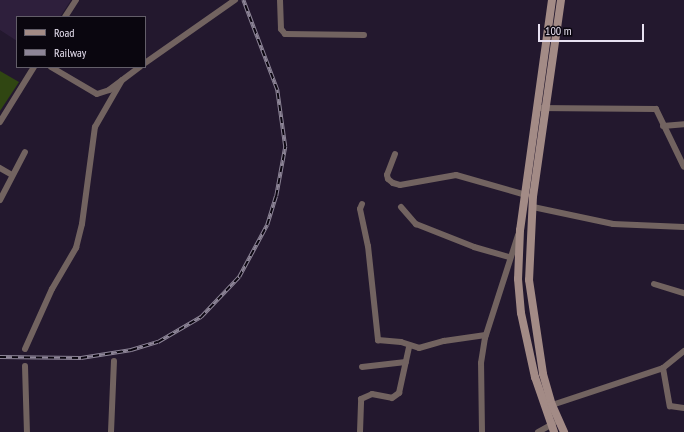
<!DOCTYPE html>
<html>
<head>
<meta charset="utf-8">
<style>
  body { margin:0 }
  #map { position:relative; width:684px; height:432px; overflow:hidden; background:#23182e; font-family:"PT Sans Narrow",sans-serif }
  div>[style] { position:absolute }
  .built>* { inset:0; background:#2e1f3c }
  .green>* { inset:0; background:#304612 }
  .street>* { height:6px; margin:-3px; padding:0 3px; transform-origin:3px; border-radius:3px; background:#726360 }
  .secondary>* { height:8px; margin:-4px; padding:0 4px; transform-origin:4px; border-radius:4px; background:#a38b86 }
  .rail>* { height:3.5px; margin-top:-1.75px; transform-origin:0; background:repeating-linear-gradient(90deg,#0a060f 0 6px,#8d8597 0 12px); box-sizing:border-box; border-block:1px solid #8d8597 }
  span { translate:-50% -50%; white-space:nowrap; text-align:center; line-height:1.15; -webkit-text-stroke:3px #0a060f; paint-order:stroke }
  .legend { position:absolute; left:16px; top:16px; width:130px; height:52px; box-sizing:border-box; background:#0a060f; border:1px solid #635e69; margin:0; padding:5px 7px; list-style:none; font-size:12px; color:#e8e1f1 }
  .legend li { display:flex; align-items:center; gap:8px; height:20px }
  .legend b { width:20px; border:1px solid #635e69 }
  .scale { position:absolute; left:538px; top:24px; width:106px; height:18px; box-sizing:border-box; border:2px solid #e8e1f1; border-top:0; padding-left:5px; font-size:12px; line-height:14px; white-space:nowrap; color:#e8e1f1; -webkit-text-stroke:3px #0a060f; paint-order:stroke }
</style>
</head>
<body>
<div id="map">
  <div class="built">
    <i style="clip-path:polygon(0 0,71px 0,60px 17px,17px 17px,17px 41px,0 30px)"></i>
  </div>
  <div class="green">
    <i style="clip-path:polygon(0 71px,19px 82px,0 111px)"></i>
  </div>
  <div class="street">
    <i style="left:280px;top:0;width:29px;rotate:88deg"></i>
    <i style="left:281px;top:29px;width:6px;rotate:51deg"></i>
    <i style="left:285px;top:34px;width:79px;rotate:0.7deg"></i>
    <i style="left:65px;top:17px;width:20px;rotate:-57deg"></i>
    <i style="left:145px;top:63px;width:110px;rotate:-35deg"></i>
    <i style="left:51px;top:67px;width:53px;rotate:30.4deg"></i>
    <i style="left:97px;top:94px;width:13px;rotate:-18deg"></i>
    <i style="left:109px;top:90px;width:39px;rotate:-37deg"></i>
    <i style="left:537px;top:108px;width:119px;rotate:0.5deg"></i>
    <i style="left:656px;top:109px;width:64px;rotate:64.2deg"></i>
    <i style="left:0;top:122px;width:65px;rotate:-58.3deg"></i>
    <i style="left:663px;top:126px;width:21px;rotate:-5deg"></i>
    <i style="left:395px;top:154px;width:22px;rotate:111deg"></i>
    <i style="left:387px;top:175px;width:4px;rotate:76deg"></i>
    <i style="left:388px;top:179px;width:6px;rotate:39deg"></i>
    <i style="left:393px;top:183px;width:7px;rotate:16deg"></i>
    <i style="left:400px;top:185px;width:57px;rotate:-10.1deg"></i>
    <i style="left:456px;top:175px;width:73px;rotate:15.9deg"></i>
    <i style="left:0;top:168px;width:14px;rotate:30deg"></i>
    <i style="left:0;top:200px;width:54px;rotate:-62.5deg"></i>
    <i style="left:362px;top:204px;width:5px;rotate:112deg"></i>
    <i style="left:360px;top:209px;width:38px;rotate:78deg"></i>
    <i style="left:368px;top:246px;width:95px;rotate:83.9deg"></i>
    <i style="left:378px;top:340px;width:23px;rotate:5deg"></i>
    <i style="left:401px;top:342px;width:19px;rotate:18deg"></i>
    <i style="left:419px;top:348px;width:26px;rotate:-16deg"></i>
    <i style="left:444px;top:341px;width:42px;rotate:-8.1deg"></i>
    <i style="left:401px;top:207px;width:23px;rotate:49deg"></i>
    <i style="left:416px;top:224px;width:62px;rotate:21.6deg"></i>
    <i style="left:474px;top:247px;width:37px;rotate:16deg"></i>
    <i style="left:533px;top:207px;width:82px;rotate:12deg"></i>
    <i style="left:613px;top:224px;width:71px;rotate:2.4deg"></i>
    <i style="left:654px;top:284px;width:31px;rotate:17deg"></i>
    <i style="left:25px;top:349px;width:66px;rotate:-65.8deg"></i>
    <i style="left:52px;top:289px;width:48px;rotate:-59.7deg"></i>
    <i style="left:76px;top:248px;width:25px;rotate:-76deg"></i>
    <i style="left:82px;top:224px;width:98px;rotate:-82.4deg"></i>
    <i style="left:95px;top:127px;width:54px;rotate:-60.1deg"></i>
    <i style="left:25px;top:366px;width:66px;rotate:88.3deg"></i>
    <i style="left:362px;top:367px;width:44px;rotate:-6.5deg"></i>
    <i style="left:663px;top:368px;width:39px;rotate:80deg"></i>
    <i style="left:670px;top:406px;width:14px;rotate:8deg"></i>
    <i style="left:552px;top:405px;width:117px;rotate:-18.4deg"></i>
    <i style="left:663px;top:368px;width:27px;rotate:-39deg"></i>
    <i style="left:111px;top:432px;width:71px;rotate:-87.6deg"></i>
    <i style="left:360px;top:432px;width:33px;rotate:-88deg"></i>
    <i style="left:361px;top:399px;width:12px;rotate:-24deg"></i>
    <i style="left:372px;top:394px;width:20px;rotate:11deg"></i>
    <i style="left:392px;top:398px;width:9px;rotate:-36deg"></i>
    <i style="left:399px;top:393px;width:47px;rotate:-77.7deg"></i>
    <i style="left:482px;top:432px;width:69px;rotate:-90.8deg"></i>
    <i style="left:481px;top:363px;width:25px;rotate:-81deg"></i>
    <i style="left:485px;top:338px;width:108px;rotate:-72.2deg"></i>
    <i style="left:538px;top:432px;width:18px;rotate:-29deg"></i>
  </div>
  <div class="secondary">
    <i style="left:552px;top:0;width:232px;rotate:97.9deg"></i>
    <i style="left:520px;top:230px;width:49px;rotate:92.3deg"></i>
    <i style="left:518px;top:279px;width:34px;rotate:85deg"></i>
    <i style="left:521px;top:313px;width:66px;rotate:77.7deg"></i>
    <i style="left:535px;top:377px;width:58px;rotate:70.9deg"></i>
    <i style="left:561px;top:0;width:198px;rotate:98.1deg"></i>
    <i style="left:533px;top:196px;width:84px;rotate:92.7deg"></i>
    <i style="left:529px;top:280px;width:95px;rotate:81.5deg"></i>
    <i style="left:543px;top:374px;width:32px;rotate:74deg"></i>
    <i style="left:552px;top:405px;width:30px;rotate:66deg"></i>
  </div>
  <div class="rail">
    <i style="left:0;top:357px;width:81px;rotate:0.7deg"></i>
    <i style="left:81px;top:358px;width:51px;rotate:-9.1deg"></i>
    <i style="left:131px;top:350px;width:28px;rotate:-17deg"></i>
    <i style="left:158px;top:342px;width:50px;rotate:-30.2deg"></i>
    <i style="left:201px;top:317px;width:55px;rotate:-46.5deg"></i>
    <i style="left:239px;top:277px;width:59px;rotate:-61.7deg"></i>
    <i style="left:267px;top:225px;width:30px;rotate:-73deg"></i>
    <i style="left:276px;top:196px;width:50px;rotate:-79.6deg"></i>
    <i style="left:285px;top:147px;width:58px;rotate:-98deg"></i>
    <i style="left:277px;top:90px;width:96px;rotate:-110.7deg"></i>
  </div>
  <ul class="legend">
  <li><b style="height:5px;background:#a38b86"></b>Road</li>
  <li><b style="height:5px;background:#8d8597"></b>Railway</li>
  </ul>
  <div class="scale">100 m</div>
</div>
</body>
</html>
